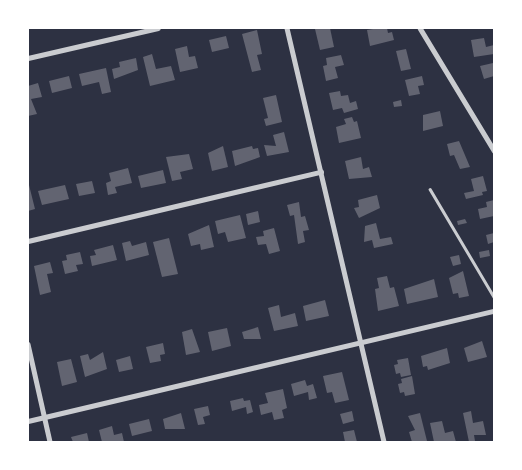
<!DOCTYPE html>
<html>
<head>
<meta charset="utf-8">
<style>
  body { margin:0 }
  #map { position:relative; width:522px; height:470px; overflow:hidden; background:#2d3142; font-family:Ubuntu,sans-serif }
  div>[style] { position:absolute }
  .building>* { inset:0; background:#626471 }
  .service>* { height:2.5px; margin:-1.25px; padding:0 1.25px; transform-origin:1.25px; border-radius:1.25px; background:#caccd0 }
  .minor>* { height:4.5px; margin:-2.25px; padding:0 2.25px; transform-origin:2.25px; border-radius:2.25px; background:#caccd0 }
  span { translate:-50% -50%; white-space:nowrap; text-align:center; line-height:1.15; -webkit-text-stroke:4px #fff; paint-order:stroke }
  .frame { position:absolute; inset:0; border:29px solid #fff; pointer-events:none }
</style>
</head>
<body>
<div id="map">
  <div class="building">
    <i style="clip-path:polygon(330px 28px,334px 47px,320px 50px,315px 29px)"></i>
    <i style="clip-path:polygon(379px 28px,387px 28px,388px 33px,392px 32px,394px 40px,370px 46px,367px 30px)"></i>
    <i style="clip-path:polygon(257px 30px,262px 54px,257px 55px,261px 70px,252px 72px,242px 34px)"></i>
    <i style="clip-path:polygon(226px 36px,229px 48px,212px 52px,209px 40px)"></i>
    <i style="clip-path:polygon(484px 38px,486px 47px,494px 45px,494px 54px,474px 57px,471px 40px)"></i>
    <i style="clip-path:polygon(187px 46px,189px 57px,195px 56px,198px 68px,180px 72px,175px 49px)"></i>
    <i style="clip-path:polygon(406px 49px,411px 69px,401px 71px,396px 51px)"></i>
    <i style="clip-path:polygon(152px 54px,156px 69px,171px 66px,175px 80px,150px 86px,143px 57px)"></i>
    <i style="clip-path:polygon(341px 55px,344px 65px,335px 67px,338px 78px,326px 81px,323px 66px,327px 65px,326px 58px)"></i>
    <i style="clip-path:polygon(136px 58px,138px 70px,114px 79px,112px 69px,120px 67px,119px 62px)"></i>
    <i style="clip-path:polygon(493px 63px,494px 76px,484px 79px,480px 66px)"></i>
    <i style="clip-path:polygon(106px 68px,111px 92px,102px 94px,99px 82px,82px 86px,79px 74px)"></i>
    <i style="clip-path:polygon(69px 76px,72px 88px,52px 93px,49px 81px)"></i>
    <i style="clip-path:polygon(422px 76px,424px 85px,418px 86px,420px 94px,409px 96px,405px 80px)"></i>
    <i style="clip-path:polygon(38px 83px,42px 97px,31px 99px,37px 114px,28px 116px,28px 86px)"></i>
    <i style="clip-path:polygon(340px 91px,341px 96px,348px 95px,350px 103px,356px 101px,358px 109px,344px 113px,342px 108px,333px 110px,329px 93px)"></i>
    <i style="clip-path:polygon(276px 95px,282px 122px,266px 126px,264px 119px,268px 118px,263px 98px)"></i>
    <i style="clip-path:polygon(401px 100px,402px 106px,394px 107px,393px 102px)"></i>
    <i style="clip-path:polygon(440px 111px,443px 126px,423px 131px,423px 115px)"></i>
    <i style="clip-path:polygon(352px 117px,354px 122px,357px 121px,361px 138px,339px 143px,336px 127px,346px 124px,344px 119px)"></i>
    <i style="clip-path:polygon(284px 132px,289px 152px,267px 156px,264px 145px,276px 146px,273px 135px)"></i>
    <i style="clip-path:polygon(459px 141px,470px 167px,460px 169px,454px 155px,450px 156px,447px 144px)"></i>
    <i style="clip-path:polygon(223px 146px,228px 167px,212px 171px,208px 153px)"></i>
    <i style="clip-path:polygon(252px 146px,253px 149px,258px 148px,260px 157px,235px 166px,232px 151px)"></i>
    <i style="clip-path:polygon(189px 154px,193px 169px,180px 172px,182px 179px,172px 181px,166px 157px)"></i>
    <i style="clip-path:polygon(361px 157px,363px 169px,369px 167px,372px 177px,349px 179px,345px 161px)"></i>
    <i style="clip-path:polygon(128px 168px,132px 183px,115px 187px,117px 193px,108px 195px,106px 183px,111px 181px,109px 173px)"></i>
    <i style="clip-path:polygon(163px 170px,166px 183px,141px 188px,138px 176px)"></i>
    <i style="clip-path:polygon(483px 176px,487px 191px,482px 192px,483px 195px,466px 199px,464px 193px,474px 191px,471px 179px)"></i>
    <i style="clip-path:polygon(28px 181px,35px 209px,28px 211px)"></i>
    <i style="clip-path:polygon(92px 181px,95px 193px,79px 196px,76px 184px)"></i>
    <i style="clip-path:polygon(65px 185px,69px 199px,42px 205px,38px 191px)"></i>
    <i style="clip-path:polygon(377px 195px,380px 208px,359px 218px,354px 208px,359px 207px,358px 200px)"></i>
    <i style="clip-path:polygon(494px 200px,494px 216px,480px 219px,478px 209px,487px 207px,486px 202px)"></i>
    <i style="clip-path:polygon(299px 202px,301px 217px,305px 216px,309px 230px,303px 231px,305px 242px,298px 244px,294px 215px,290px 216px,287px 205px)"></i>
    <i style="clip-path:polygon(258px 211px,260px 222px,248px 225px,246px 214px)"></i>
    <i style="clip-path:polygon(240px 215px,246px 238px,228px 242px,225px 232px,218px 234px,215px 221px)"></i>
    <i style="clip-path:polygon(465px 219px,467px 223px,458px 225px,457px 221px)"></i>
    <i style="clip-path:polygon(376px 223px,380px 239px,391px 237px,393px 244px,374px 248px,372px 240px,364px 242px,365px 226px)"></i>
    <i style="clip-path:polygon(209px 225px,214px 247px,201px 250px,200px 244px,191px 246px,188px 234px)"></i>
    <i style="clip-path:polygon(274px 228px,280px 251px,269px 254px,266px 244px,258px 245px,256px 237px,264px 236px,263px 231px)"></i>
    <i style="clip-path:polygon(494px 233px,494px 242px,488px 244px,486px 235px)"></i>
    <i style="clip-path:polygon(169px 238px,178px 274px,162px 277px,153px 242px)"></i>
    <i style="clip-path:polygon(130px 241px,132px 246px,146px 242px,149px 255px,126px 261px,122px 243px)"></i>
    <i style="clip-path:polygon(113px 245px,117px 260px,92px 266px,90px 256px,96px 255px,94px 250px)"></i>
    <i style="clip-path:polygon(489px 250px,490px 256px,480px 258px,479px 252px)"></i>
    <i style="clip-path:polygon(80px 252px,83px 264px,76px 265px,78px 271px,65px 274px,62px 261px,67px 260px,66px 255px)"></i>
    <i style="clip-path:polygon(459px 255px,461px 264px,453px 266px,450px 257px)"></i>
    <i style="clip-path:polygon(50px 262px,53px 273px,47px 274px,51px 292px,40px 295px,34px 266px)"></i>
    <i style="clip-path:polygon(463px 271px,469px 296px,459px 298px,458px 293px,453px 294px,449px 278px)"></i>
    <i style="clip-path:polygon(387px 276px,390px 288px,394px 287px,399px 306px,378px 311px,375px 289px,379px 288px,377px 278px)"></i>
    <i style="clip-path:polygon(434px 279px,438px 297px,407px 304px,404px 289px)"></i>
    <i style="clip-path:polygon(325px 300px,329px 316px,306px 321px,303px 306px)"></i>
    <i style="clip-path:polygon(279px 305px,281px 317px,295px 313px,298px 326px,274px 331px,268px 308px)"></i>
    <i style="clip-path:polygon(258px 327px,261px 339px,244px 339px,242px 332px)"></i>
    <i style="clip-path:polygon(227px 328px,231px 346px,212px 351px,208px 332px)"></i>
    <i style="clip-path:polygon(192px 329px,200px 352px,186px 355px,182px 332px)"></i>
    <i style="clip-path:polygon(482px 341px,487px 357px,468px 362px,464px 348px)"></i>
    <i style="clip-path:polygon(163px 343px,165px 354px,160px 355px,161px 361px,150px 363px,146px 347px)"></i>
    <i style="clip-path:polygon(447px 348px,450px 363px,428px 370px,427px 366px,423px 367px,421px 356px)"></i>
    <i style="clip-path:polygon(103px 352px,107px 369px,85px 377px,80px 356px,88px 354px,90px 360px)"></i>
    <i style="clip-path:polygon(130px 356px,133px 369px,119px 372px,116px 360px)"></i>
    <i style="clip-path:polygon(408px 358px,411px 375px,401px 377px,400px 373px,396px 374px,394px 365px,398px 364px,397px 360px)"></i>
    <i style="clip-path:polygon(71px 359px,77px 382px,62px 386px,57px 362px)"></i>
    <i style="clip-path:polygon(342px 372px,349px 400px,335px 403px,332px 392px,327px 393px,323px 376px)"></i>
    <i style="clip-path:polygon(412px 376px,415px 394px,405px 396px,404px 392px,400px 393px,398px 384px,402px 383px,401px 379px)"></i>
    <i style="clip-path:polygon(305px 380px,307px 386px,313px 384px,317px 398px,309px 400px,308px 392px,294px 396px,291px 384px)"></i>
    <i style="clip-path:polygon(283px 389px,287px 408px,282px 410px,284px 418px,274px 420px,272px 412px,261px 415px,259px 405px,268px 403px,265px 393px)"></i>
    <i style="clip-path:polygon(243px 398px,244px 401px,250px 400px,253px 412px,247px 414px,246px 407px,232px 411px,230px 401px)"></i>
    <i style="clip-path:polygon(208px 406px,210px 415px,203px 417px,205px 424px,198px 425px,194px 409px)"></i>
    <i style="clip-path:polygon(352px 411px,354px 421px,343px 424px,340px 414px)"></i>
    <i style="clip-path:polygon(471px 411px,473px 423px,483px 421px,486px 435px,474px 435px,475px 441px,469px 442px,463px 413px)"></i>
    <i style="clip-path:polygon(181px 413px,185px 429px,165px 429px,163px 419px)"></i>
    <i style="clip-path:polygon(420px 413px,427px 441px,412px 442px,409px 432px,415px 430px,408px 416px)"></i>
    <i style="clip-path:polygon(149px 419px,152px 431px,132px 436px,129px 424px)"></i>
    <i style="clip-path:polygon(442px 421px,445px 433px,453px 431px,456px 442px,434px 442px,430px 423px)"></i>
    <i style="clip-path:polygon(112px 426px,114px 435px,122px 433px,124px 442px,102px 442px,99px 430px)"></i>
    <i style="clip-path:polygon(354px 430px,357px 442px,345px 442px,343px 432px)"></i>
    <i style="clip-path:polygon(87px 433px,89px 442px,73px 442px,71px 437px)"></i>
  </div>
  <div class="service">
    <i style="left:430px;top:189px;width:126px;rotate:59.3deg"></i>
  </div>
  <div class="minor">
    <i style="left:287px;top:28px;width:425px;rotate:76.8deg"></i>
    <i style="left:420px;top:28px;width:143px;rotate:58.8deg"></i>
    <i style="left:28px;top:58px;width:133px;rotate:-13deg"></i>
    <i style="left:28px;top:241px;width:301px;rotate:-13.3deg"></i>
    <i style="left:28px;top:344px;width:100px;rotate:77.3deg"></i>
    <i style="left:28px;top:421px;width:479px;rotate:-13.3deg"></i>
  </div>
  <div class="frame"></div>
</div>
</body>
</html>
